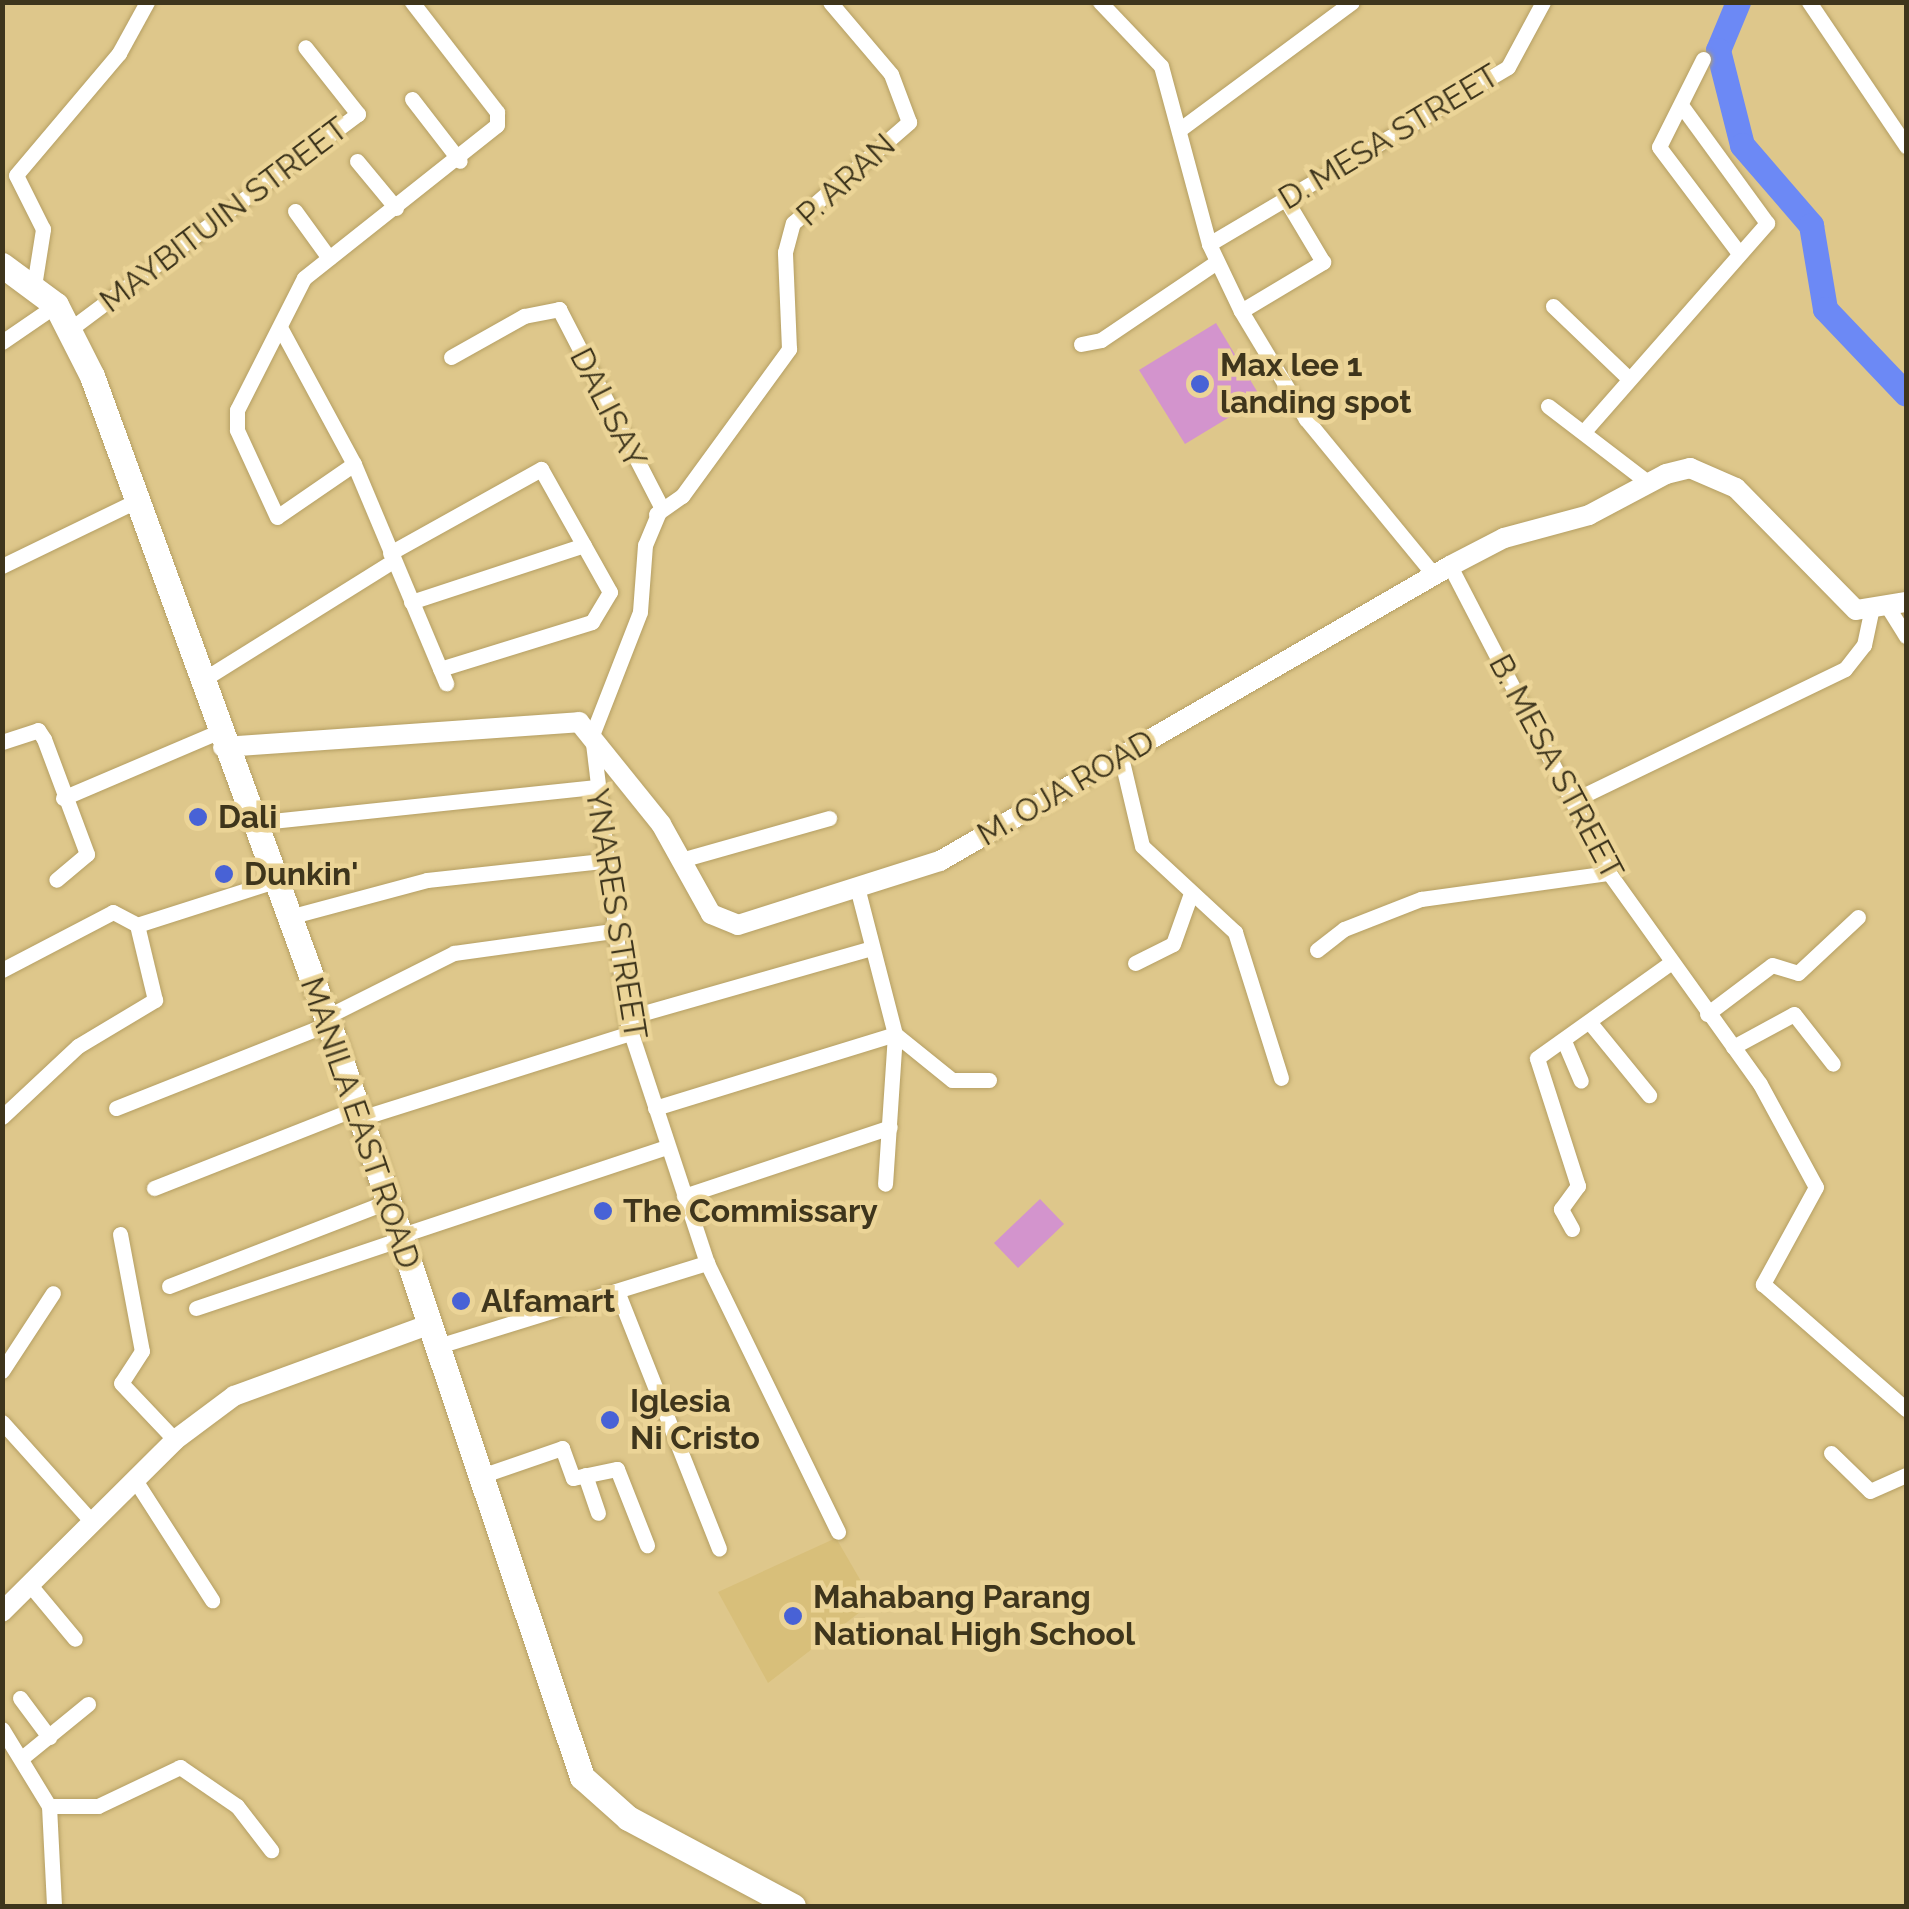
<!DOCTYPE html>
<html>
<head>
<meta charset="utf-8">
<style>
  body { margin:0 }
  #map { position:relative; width:1909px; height:1909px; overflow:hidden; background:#dec78b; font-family:Raleway,sans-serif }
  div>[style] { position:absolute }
  .built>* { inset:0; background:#d8bf7a }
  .green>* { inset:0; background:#d394cd }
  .river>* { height:25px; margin:-12.5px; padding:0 12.5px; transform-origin:12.5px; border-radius:12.5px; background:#6c89f5 }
  .roads { filter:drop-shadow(0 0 2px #b59f63) drop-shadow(0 0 2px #b59f63) }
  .minor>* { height:15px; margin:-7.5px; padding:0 7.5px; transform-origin:7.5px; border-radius:7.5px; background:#fff }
  .tertiary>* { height:20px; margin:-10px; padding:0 10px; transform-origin:10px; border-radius:10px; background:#fff }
  .primary>* { height:25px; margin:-12.5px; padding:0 12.5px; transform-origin:12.5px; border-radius:12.5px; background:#fff }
  .dots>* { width:28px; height:28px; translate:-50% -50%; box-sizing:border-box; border:5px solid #ebd497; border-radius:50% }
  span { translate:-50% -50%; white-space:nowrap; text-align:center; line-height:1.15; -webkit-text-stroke:9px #ebd497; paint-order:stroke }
  .street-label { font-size:32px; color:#3e351c }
  .poi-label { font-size:32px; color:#3e351c; font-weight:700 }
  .left { translate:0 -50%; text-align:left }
  .frame { position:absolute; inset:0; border:5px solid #3e351c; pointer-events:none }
</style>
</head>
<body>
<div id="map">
  <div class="built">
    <i style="clip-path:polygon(836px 1538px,873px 1602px,768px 1683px,718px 1592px)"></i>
  </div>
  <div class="green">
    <i style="clip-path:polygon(1216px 323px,1261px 398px,1185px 444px,1139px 370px)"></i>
    <i style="clip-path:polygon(1040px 1199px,1064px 1224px,1018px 1268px,994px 1243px)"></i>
  </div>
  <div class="river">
    <i style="left:1738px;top:2px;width:52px;rotate:112.6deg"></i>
    <i style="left:1718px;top:50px;width:98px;rotate:75.8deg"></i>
    <i style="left:1742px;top:145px;width:106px;rotate:49.2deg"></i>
    <i style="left:1811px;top:225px;width:85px;rotate:80.5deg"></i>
    <i style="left:1825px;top:309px;width:117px;rotate:46.4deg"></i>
  </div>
  <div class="roads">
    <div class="minor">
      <i style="left:1100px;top:2px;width:88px;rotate:46.4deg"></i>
      <i style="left:1161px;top:66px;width:184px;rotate:74.9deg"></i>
      <i style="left:1209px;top:244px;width:74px;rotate:64.5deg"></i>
      <i style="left:1241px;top:311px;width:126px;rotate:59deg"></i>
      <i style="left:1306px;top:419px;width:202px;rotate:50.6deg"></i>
      <i style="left:1809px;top:2px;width:174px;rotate:56deg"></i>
      <i style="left:1703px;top:59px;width:98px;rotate:116.6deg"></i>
      <i style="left:1659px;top:147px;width:131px;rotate:53deg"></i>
      <i style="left:412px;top:99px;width:78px;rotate:52.3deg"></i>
      <i style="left:1179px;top:130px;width:215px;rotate:-36.5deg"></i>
      <i style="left:357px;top:161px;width:61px;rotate:50.3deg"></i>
      <i style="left:295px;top:211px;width:58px;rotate:54.1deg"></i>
      <i style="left:1209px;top:244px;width:347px;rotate:-30.6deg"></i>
      <i style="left:1508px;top:67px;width:74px;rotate:-61.7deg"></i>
      <i style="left:34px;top:286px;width:58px;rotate:-81deg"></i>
      <i style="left:43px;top:229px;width:60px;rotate:-116.6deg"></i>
      <i style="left:16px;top:175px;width:160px;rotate:-49.8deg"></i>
      <i style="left:119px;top:53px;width:58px;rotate:-61.2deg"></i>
      <i style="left:1553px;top:306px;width:105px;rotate:43.8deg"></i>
      <i style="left:1241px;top:311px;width:96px;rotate:-30.9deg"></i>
      <i style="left:1323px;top:262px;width:72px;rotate:-120.8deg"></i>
      <i style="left:281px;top:329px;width:153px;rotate:61.6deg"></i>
      <i style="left:354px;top:464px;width:238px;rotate:67.2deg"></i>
      <i style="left:69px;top:330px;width:361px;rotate:-36.8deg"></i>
      <i style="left:358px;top:114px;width:85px;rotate:-128.3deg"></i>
      <i style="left:2px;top:342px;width:65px;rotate:-34.4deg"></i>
      <i style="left:1081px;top:344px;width:20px;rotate:-11deg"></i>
      <i style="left:1101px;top:340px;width:138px;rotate:-34deg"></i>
      <i style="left:451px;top:357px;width:84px;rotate:-29.3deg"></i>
      <i style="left:524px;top:316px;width:36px;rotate:-11deg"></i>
      <i style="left:559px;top:309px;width:223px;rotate:62.7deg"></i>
      <i style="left:661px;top:507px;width:41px;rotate:112.8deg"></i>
      <i style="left:645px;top:545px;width:67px;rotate:94.3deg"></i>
      <i style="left:640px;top:612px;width:132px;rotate:111.3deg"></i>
      <i style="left:592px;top:735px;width:285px;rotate:83.1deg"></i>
      <i style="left:626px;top:1018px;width:258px;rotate:71.7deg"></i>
      <i style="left:707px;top:1263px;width:299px;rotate:64deg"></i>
      <i style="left:1548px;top:406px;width:123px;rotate:37.4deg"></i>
      <i style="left:1587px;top:428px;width:273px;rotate:-48.7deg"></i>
      <i style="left:1767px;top:223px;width:142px;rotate:-126.1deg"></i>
      <i style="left:354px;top:464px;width:93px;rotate:145.5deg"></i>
      <i style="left:277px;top:517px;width:96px;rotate:-114.7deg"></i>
      <i style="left:237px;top:430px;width:20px;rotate:-90deg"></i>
      <i style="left:237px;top:410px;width:148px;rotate:-63.1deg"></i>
      <i style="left:304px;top:278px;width:246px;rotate:-38.4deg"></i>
      <i style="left:497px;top:125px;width:13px;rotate:-90deg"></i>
      <i style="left:497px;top:112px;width:139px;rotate:-127.7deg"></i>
      <i style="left:656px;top:514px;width:32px;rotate:-35deg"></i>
      <i style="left:682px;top:496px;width:182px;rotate:-53.9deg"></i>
      <i style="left:789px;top:349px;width:97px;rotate:-92.4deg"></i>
      <i style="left:785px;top:252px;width:30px;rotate:-75deg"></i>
      <i style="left:793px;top:223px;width:154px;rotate:-41deg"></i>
      <i style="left:909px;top:122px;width:51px;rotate:-110.6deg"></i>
      <i style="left:891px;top:74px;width:94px;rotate:-130.3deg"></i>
      <i style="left:390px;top:553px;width:173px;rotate:-29.1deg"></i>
      <i style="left:541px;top:469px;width:141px;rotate:60.7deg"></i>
      <i style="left:610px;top:592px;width:35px;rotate:121deg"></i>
      <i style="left:592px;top:622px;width:159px;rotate:162.8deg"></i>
      <i style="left:2px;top:566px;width:149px;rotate:-25.9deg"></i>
      <i style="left:1450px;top:566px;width:346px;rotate:62.6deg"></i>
      <i style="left:1609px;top:873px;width:259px;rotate:54.4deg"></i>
      <i style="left:1760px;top:1084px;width:117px;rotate:61.5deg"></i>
      <i style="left:1816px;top:1187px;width:111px;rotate:118.7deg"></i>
      <i style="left:1763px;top:1284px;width:190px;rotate:41.2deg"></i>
      <i style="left:411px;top:602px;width:182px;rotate:-18.2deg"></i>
      <i style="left:1889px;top:609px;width:32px;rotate:58deg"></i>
      <i style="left:201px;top:681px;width:226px;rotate:-32deg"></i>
      <i style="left:2px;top:742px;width:38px;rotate:-18deg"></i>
      <i style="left:38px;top:730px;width:11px;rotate:56deg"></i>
      <i style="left:44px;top:739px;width:123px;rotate:69.5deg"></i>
      <i style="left:87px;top:854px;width:40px;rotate:140deg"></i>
      <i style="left:1121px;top:757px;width:91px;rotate:76.7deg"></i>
      <i style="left:1142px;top:846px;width:127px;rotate:42.8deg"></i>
      <i style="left:1235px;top:932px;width:153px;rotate:72.5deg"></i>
      <i style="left:63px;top:798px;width:168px;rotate:-23.1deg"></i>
      <i style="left:1572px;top:801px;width:303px;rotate:-25.8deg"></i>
      <i style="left:1845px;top:669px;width:31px;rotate:-52deg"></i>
      <i style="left:1864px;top:645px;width:35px;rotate:-78deg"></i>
      <i style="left:253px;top:823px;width:345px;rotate:-6deg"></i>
      <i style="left:681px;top:860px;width:154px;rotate:-15.8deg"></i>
      <i style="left:858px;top:891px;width:148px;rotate:75.5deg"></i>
      <i style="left:895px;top:1034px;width:150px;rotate:93.8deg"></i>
      <i style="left:289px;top:917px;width:143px;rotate:-15deg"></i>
      <i style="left:427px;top:880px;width:176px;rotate:-6.2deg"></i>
      <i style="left:1317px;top:950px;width:34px;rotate:-38deg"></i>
      <i style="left:1344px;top:929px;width:83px;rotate:-21.3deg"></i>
      <i style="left:1421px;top:899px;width:190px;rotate:-7.9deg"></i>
      <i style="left:1135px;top:963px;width:42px;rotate:-26.6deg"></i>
      <i style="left:1173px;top:944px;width:51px;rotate:-70.5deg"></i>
      <i style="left:2px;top:970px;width:125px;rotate:-27.6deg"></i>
      <i style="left:113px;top:912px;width:27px;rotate:28deg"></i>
      <i style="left:137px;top:925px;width:145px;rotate:-17.7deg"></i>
      <i style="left:1707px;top:1014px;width:81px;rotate:-37deg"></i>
      <i style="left:1772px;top:965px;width:27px;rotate:17deg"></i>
      <i style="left:1798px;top:973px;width:82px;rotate:-43deg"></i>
      <i style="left:326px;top:1017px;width:143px;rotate:-26.6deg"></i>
      <i style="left:454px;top:953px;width:160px;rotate:-7.9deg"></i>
      <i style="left:626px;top:1018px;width:256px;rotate:-15.9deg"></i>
      <i style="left:1591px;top:1024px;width:92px;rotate:50.8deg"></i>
      <i style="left:1564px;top:1041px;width:43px;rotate:67deg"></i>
      <i style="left:1733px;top:1047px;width:69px;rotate:-28.4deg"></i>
      <i style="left:1794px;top:1014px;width:63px;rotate:52deg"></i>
      <i style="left:116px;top:1108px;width:228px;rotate:-21.6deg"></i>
      <i style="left:655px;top:1108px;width:251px;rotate:-17.1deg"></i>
      <i style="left:895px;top:1034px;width:73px;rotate:38.9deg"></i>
      <i style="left:952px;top:1080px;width:37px"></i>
      <i style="left:2px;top:1117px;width:104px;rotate:-43.1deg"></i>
      <i style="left:78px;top:1046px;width:90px;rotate:-30.9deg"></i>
      <i style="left:155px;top:1000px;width:77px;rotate:-103.5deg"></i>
      <i style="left:361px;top:1118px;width:282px;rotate:-17.5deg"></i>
      <i style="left:154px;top:1188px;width:218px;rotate:-21.5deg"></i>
      <i style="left:684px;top:1196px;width:217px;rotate:-18.5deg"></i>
      <i style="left:1572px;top:1229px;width:23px;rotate:-119deg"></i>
      <i style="left:1561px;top:1209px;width:29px;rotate:-54deg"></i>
      <i style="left:1578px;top:1186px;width:134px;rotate:-107.8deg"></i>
      <i style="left:1537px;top:1058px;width:163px;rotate:-35.5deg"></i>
      <i style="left:120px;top:1234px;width:119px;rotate:79.4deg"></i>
      <i style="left:142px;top:1351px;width:38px;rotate:123deg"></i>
      <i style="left:121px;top:1383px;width:79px;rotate:46.5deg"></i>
      <i style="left:399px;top:1236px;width:282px;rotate:-18.4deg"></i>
      <i style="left:169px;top:1286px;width:236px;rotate:-21.1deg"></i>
      <i style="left:617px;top:1291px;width:277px;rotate:68.4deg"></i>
      <i style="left:196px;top:1308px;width:216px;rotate:-18.6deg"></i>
      <i style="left:435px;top:1347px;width:285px;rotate:-17.2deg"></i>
      <i style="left:2px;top:1371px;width:93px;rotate:-56.8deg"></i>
      <i style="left:2px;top:1422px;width:135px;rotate:48deg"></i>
      <i style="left:1831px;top:1453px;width:54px;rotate:44.3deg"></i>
      <i style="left:1870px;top:1491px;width:39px;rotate:-24deg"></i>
      <i style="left:585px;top:1475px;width:40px;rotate:71.1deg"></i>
      <i style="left:478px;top:1477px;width:89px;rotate:-19deg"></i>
      <i style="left:562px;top:1448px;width:32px;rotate:70deg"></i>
      <i style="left:573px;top:1478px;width:45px;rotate:-11.6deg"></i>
      <i style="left:617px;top:1469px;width:82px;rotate:68.5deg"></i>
      <i style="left:135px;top:1480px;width:143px;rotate:57.3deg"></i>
      <i style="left:30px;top:1585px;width:70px;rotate:50.2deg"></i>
      <i style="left:20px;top:1698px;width:49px;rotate:53.4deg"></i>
      <i style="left:2px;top:1729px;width:90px;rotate:58.6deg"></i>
      <i style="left:49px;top:1806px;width:100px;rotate:87.1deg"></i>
      <i style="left:23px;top:1757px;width:84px;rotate:-39.2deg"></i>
      <i style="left:49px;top:1806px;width:49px"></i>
      <i style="left:98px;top:1806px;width:91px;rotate:-25.4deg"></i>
      <i style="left:180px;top:1767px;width:69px;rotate:34.4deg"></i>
      <i style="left:237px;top:1806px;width:56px;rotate:52.3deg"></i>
    </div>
    <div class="tertiary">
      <i style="left:223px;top:747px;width:357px;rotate:-4deg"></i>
      <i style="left:579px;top:722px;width:131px;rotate:51.2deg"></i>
      <i style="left:661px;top:824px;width:103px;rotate:60.9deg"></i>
      <i style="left:711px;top:914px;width:29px;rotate:22deg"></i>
      <i style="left:738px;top:925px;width:212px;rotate:-17.6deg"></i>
      <i style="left:940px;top:861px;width:589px;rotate:-30.05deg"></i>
      <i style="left:1450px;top:566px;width:61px;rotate:-27.4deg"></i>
      <i style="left:1504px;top:538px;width:88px;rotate:-15.1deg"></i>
      <i style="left:1589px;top:515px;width:87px;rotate:-28deg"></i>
      <i style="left:1666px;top:474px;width:25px;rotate:-14deg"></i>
      <i style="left:1690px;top:468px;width:50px;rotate:23.5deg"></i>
      <i style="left:1736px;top:488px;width:171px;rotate:45.5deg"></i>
      <i style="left:1856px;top:610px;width:51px;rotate:-9.1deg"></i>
      <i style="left:2px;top:1612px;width:244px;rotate:-44.8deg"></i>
      <i style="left:175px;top:1440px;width:74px;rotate:-36.7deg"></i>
      <i style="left:234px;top:1396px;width:207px;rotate:-20.1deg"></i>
    </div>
    <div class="primary">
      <i style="left:2px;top:265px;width:67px;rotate:36.5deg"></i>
      <i style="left:56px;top:305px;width:80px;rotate:63.1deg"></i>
      <i style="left:92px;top:376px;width:699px;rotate:69.93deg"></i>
      <i style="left:332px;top:1033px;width:785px;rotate:71.43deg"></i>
      <i style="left:582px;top:1777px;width:62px;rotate:41.7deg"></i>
      <i style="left:628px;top:1818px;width:187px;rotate:28.1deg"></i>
    </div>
  </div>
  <div class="dots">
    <i style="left:1200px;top:384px;background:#4862d6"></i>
    <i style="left:198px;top:817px;background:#4862d6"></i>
    <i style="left:224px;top:874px;background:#4862d6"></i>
    <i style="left:603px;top:1211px;background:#4862d6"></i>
    <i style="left:461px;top:1301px;background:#4862d6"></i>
    <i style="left:610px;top:1420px;background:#4862d6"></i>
    <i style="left:793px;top:1616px;background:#4862d6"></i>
  </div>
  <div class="street-label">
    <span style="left:1389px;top:137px;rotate:-31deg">D. MESA STREET</span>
    <span style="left:846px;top:180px;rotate:-42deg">P. ARAN</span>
    <span style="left:224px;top:215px;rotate:-37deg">MAYBITUIN STREET</span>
    <span style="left:608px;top:408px;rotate:63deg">DALISAY</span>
    <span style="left:1556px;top:767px;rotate:62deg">B. MESA STREET</span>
    <span style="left:1066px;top:788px;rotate:-30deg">M. OJA ROAD</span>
    <span style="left:616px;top:914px;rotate:81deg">YNARES STREET</span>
    <span style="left:360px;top:1123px;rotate:71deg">MANILA EAST ROAD</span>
  </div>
  <div class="poi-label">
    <span class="left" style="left:1220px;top:384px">Max lee 1<br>landing spot</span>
    <span class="left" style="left:218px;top:817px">Dali</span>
    <span class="left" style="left:244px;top:874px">Dunkin'</span>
    <span class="left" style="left:623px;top:1211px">The Commissary</span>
    <span class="left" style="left:481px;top:1301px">Alfamart</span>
    <span class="left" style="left:630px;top:1420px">Iglesia<br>Ni Cristo</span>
    <span class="left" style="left:813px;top:1616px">Mahabang Parang<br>National High School</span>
  </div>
  <div class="frame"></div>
</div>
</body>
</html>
